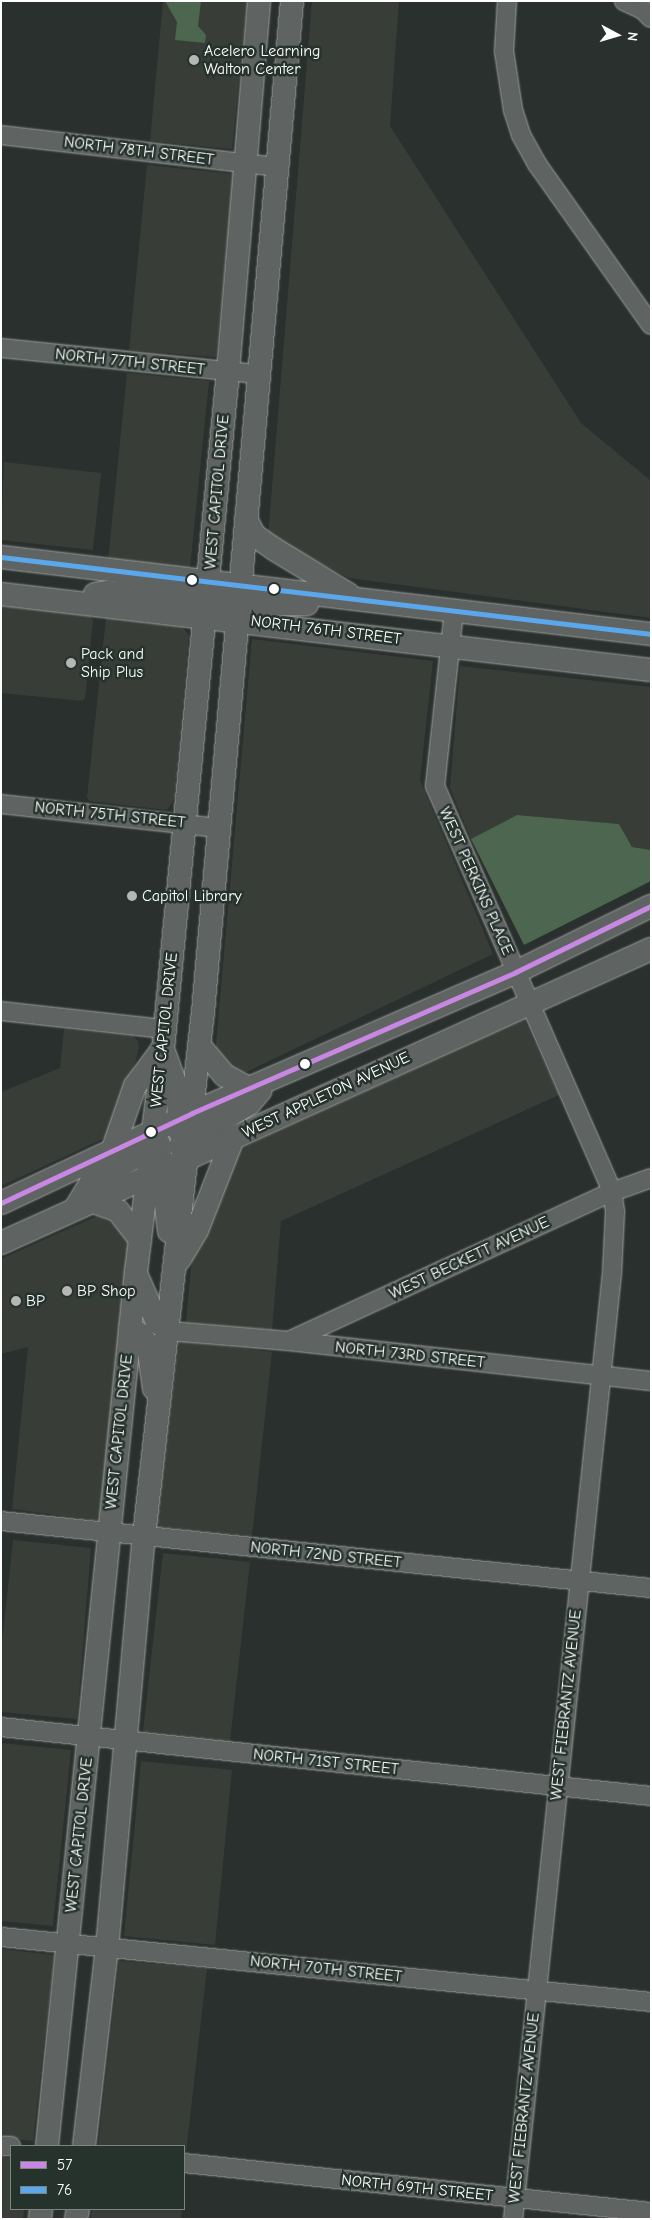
<!DOCTYPE html>
<html>
<head>
<meta charset="utf-8">
<style>
  body { margin:0 }
  #map { position:relative; width:652px; height:2220px; overflow:hidden; background:#29302d; font-family:"Comic Neue",sans-serif }
  div>[style] { position:absolute }
  .built>* { inset:0; background:#383e37 }
  .green>* { inset:0; background:#4c6650 }
  .roads { filter:drop-shadow(0 0 1px #9fa2a0) drop-shadow(0 0 1px #9fa2a0) }
  .minor>* { height:18px; margin:-9px; padding:0 9px; transform-origin:9px; border-radius:9px; background:#5f6362 }
  .major>* { height:22px; margin:-11px; padding:0 11px; transform-origin:11px; border-radius:11px; background:#5f6362 }
  .bus-1>* { height:5px; margin:-2.5px; padding:0 2.5px; transform-origin:2.5px; border-radius:2.5px; background:#c787e3 }
  .bus-2>* { height:5px; margin:-2.5px; padding:0 2.5px; transform-origin:2.5px; border-radius:2.5px; background:#5aa8eb }
  .dots>* { width:14px; height:14px; translate:-50% -50%; box-sizing:border-box; border:2px solid #26332d; border-radius:50% }
  span { translate:-50% -50%; white-space:nowrap; text-align:center; line-height:1.15; -webkit-text-stroke:5px #26332d; paint-order:stroke }
  .poi-label { font-size:16px; color:#fff }
  .left { translate:0 -50%; text-align:left }
  .street-label { font-size:16px; color:#fff }
  .frame { position:absolute; inset:0; border:2px solid #fff; pointer-events:none }
  .legend { position:absolute; left:10px; top:2145px; width:175px; height:65px; box-sizing:border-box; background:#26332d; border:1px solid #7d8581; margin:0; padding:6px 9px; list-style:none; font-size:15px; color:#fff }
  .legend li { display:flex; align-items:center; gap:10px; height:25px }
  .legend b { width:25px; border:1px solid #7d8581 }
  .north { position:absolute; left:592px; top:10px; width:50px; height:50px; -webkit-text-stroke:4px #26332d; paint-order:stroke; rotate:96deg; font-size:14px; font-weight:700; line-height:20px; text-align:center; color:#fff }
  .north::after { content:''; display:block; margin:auto; width:18px; height:22px; background:#fff; clip-path:polygon(50% 0,100% 100%,50% 72%,0 100%) }
</style>
</head>
<body>
<div id="map">
  <div class="built">
    <i style="clip-path:polygon(163px 1px,247px 1px,232px 149px,150px 141px)"></i>
    <i style="clip-path:polygon(312px 1px,399px 1px,390px 126px,581px 423px,651px 481px,651px 618px,349px 578px,268px 536px)"></i>
    <i style="clip-path:polygon(147px 165px,234px 174px,216px 357px,129px 350px)"></i>
    <i style="clip-path:polygon(127px 373px,209px 381px,190px 568px,108px 560px)"></i>
    <i style="clip-path:polygon(4px 462px,101px 473px,93px 550px,1px 540px)"></i>
    <i style="clip-path:polygon(1px 606px,90px 616px,93px 620px,85px 699px,82px 701px,1px 693px)"></i>
    <i style="clip-path:polygon(106px 618px,182px 627px,189px 635px,174px 800px,167px 810px,89px 801px,87px 797px)"></i>
    <i style="clip-path:polygon(252px 639px,433px 661px,420px 780px,493px 954px,238px 1076px,215px 1055px)"></i>
    <i style="clip-path:polygon(460px 666px,651px 687px,651px 850px,632px 847px,619px 824px,517px 815px,471px 839px,450px 788px)"></i>
    <i style="clip-path:polygon(524px 1019px,559px 1095px,281px 1221px,272px 1330px,186px 1322px,192px 1258px,233px 1152px)"></i>
    <i style="clip-path:polygon(64px 1029px,133px 1036px,138px 1041px,139px 1048px,117px 1129px,109px 1136px,1px 1186px,1px 1092px,60px 1068px)"></i>
    <i style="clip-path:polygon(97px 1216px,124px 1229px,131px 1240px,101px 1521px,12px 1509px,28px 1347px,1px 1354px,1px 1259px)"></i>
    <i style="clip-path:polygon(179px 1341px,272px 1352px,252px 1536px,156px 1527px)"></i>
    <i style="clip-path:polygon(13px 1540px,91px 1548px,77px 1719px,1px 1712px,1px 1652px)"></i>
    <i style="clip-path:polygon(163px 1553px,250px 1562px,230px 1741px,143px 1731px)"></i>
    <i style="clip-path:polygon(1px 1743px,71px 1750px,53px 1926px,1px 1921px)"></i>
    <i style="clip-path:polygon(141px 1761px,232px 1770px,215px 1945px,124px 1936px)"></i>
    <i style="clip-path:polygon(1px 1949px,54px 1955px,33px 2141px,1px 2137px)"></i>
    <i style="clip-path:polygon(119px 1961px,207px 1968px,186px 2153px,184px 2146px,98px 2146px)"></i>
    <i style="clip-path:polygon(1px 2157px,11px 2158px,11px 2209px,24px 2209px,23px 2219px,1px 2219px)"></i>
    <i style="clip-path:polygon(92px 2209px,182px 2209px,181px 2219px,91px 2219px)"></i>
  </div>
  <div class="green">
    <i style="clip-path:polygon(165px 1px,201px 1px,198px 26px,206px 35px,205px 43px,175px 40px,177px 22px)"></i>
    <i style="clip-path:polygon(517px 815px,619px 824px,632px 847px,651px 850px,651px 881px,524px 945px,471px 839px)"></i>
  </div>
  <div class="roads">
    <div class="minor">
      <i style="left:507px;top:1px;width:50px;rotate:93.4deg"></i>
      <i style="left:504px;top:51px;width:60px;rotate:81.3deg"></i>
      <i style="left:513px;top:110px;width:26px;rotate:72deg"></i>
      <i style="left:521px;top:135px;width:33px;rotate:61deg"></i>
      <i style="left:537px;top:164px;width:197px;rotate:54.7deg"></i>
      <i style="left:624px;top:1px;width:21px;rotate:25deg"></i>
      <i style="left:643px;top:10px;width:11px;rotate:45deg"></i>
      <i style="left:1px;top:135px;width:277px;rotate:6.6deg"></i>
      <i style="left:1px;top:348px;width:259px;rotate:5.8deg"></i>
      <i style="left:454px;top:611px;width:176px;rotate:96.2deg"></i>
      <i style="left:435px;top:786px;width:443px;rotate:66.4deg"></i>
      <i style="left:612px;top:1192px;width:20px;rotate:81deg"></i>
      <i style="left:615px;top:1212px;width:61px;rotate:92.8deg"></i>
      <i style="left:612px;top:1273px;width:951px;rotate:95.97deg"></i>
      <i style="left:1px;top:804px;width:219px;rotate:6.3deg"></i>
      <i style="left:1px;top:1011px;width:165px;rotate:6.3deg"></i>
      <i style="left:169px;top:1331px;width:120px;rotate:4.8deg"></i>
      <i style="left:289px;top:1341px;width:364px;rotate:6.3deg"></i>
      <i style="left:289px;top:1341px;width:356px;rotate:-24.8deg"></i>
      <i style="left:612px;top:1192px;width:41px;rotate:-19.7deg"></i>
      <i style="left:1px;top:1521px;width:653px;rotate:5.89deg"></i>
      <i style="left:1px;top:1727px;width:654px;rotate:6.06deg"></i>
      <i style="left:1px;top:1937px;width:653px;rotate:5.71deg"></i>
      <i style="left:1px;top:2146px;width:10px"></i>
      <i style="left:184px;top:2163px;width:470px;rotate:6deg"></i>
    </div>
    <div class="major">
      <i style="left:246px;top:519px;width:18px;rotate:63deg"></i>
      <i style="left:254px;top:535px;width:24px;rotate:35deg"></i>
      <i style="left:274px;top:549px;width:87px;rotate:31.3deg"></i>
      <i style="left:1px;top:557px;width:655px;rotate:6.76deg"></i>
      <i style="left:1px;top:594px;width:654px;rotate:6.67deg"></i>
      <i style="left:95px;top:594px;width:12px;rotate:-9deg"></i>
      <i style="left:107px;top:592px;width:100px;rotate:2.9deg"></i>
      <i style="left:207px;top:597px;width:13px;rotate:-23deg"></i>
      <i style="left:225px;top:611px;width:15px;rotate:-23deg"></i>
      <i style="left:239px;top:605px;width:68px;rotate:-0.8deg"></i>
      <i style="left:199px;top:1045px;width:39px;rotate:50deg"></i>
      <i style="left:224px;top:1075px;width:27px;rotate:28deg"></i>
      <i style="left:164px;top:1052px;width:38px;rotate:70deg"></i>
      <i style="left:177px;top:1088px;width:44px;rotate:86.1deg"></i>
      <i style="left:180px;top:1146px;width:82px;rotate:-31.6deg"></i>
      <i style="left:250px;top:1103px;width:16px;rotate:-50deg"></i>
      <i style="left:113px;top:1149px;width:67px;rotate:-70.8deg"></i>
      <i style="left:135px;top:1086px;width:44px;rotate:-53.4deg"></i>
      <i style="left:160px;top:1154px;width:78px;rotate:83.3deg"></i>
      <i style="left:91px;top:1201px;width:29px;rotate:20deg"></i>
      <i style="left:118px;top:1211px;width:36px;rotate:52deg"></i>
      <i style="left:1px;top:1203px;width:211px;rotate:-25.2deg"></i>
      <i style="left:192px;top:1113px;width:353px;rotate:-23.5deg"></i>
      <i style="left:516px;top:972px;width:150px;rotate:-26.1deg"></i>
      <i style="left:75px;top:1209px;width:31px;rotate:-59deg"></i>
      <i style="left:91px;top:1182px;width:78px;rotate:-29.2deg"></i>
      <i style="left:1px;top:1243px;width:713px;rotate:-24.34deg"></i>
      <i style="left:179px;top:1260px;width:35px;rotate:-59deg"></i>
      <i style="left:197px;top:1230px;width:99px;rotate:-68.6deg"></i>
      <i style="left:137px;top:1276px;width:50px;rotate:66.5deg"></i>
      <i style="left:157px;top:1322px;width:15px;rotate:37deg"></i>
      <i style="left:130px;top:1328px;width:13px;rotate:32deg"></i>
      <i style="left:141px;top:1335px;width:12px;rotate:55deg"></i>
      <i style="left:148px;top:1345px;width:44px;rotate:82.2deg"></i>
      <i style="left:47px;top:2146px;width:879px;rotate:-84.19deg"></i>
      <i style="left:136px;top:1272px;width:225px;rotate:-83.1deg"></i>
      <i style="left:163px;top:1049px;width:681px;rotate:-84.52deg"></i>
      <i style="left:228px;top:371px;width:371px;rotate:-85.2deg"></i>
      <i style="left:84px;top:2146px;width:199px;rotate:-83.4deg"></i>
      <i style="left:107px;top:1948px;width:414px;rotate:-84.9deg"></i>
      <i style="left:144px;top:1536px;width:527px;rotate:-83.58deg"></i>
      <i style="left:203px;top:1012px;width:1015px;rotate:-84.97deg"></i>
      <i style="left:40px;top:2219px;width:10px;rotate:-84deg"></i>
      <i style="left:76px;top:2219px;width:10px;rotate:-79deg"></i>
    </div>
  </div>
  <div class="bus-1">
    <i style="left:1px;top:1203px;width:211px;rotate:-25.2deg"></i>
    <i style="left:192px;top:1113px;width:353px;rotate:-23.5deg"></i>
    <i style="left:516px;top:972px;width:150px;rotate:-26.1deg"></i>
  </div>
  <div class="bus-2">
    <i style="left:1px;top:557px;width:655px;rotate:6.76deg"></i>
  </div>
  <div class="dots">
    <i style="left:194px;top:60px;background:#b4b7b6"></i>
    <i style="left:192px;top:580px;background:#fff"></i>
    <i style="left:274px;top:589px;background:#fff"></i>
    <i style="left:71px;top:663px;background:#b4b7b6"></i>
    <i style="left:132px;top:896px;background:#b4b7b6"></i>
    <i style="left:305px;top:1064px;background:#fff"></i>
    <i style="left:151px;top:1132px;background:#fff"></i>
    <i style="left:67px;top:1291px;background:#b4b7b6"></i>
    <i style="left:16px;top:1301px;background:#b4b7b6"></i>
  </div>
  <div class="poi-label">
    <span class="left" style="left:204px;top:60px">Acelero Learning<br>Walton Center</span>
    <span class="left" style="left:81px;top:663px">Pack and<br>Ship Plus</span>
    <span class="left" style="left:142px;top:896px">Capitol Library</span>
    <span class="left" style="left:77px;top:1291px">BP Shop</span>
    <span class="left" style="left:26px;top:1301px">BP</span>
  </div>
  <div class="street-label">
    <span style="left:139px;top:151px;rotate:7deg">NORTH 78TH STREET</span>
    <span style="left:130px;top:362px;rotate:6deg">NORTH 77TH STREET</span>
    <span style="left:217px;top:492px;rotate:-85deg">WEST CAPITOL DRIVE</span>
    <span style="left:326px;top:630px;rotate:7deg">NORTH 76TH STREET</span>
    <span style="left:110px;top:815px;rotate:6deg">NORTH 75TH STREET</span>
    <span style="left:476px;top:881px;rotate:66deg">WEST PERKINS PLACE</span>
    <span style="left:164px;top:1030px;rotate:-84deg">WEST CAPITOL DRIVE</span>
    <span style="left:326px;top:1095px;rotate:-25deg">WEST APPLETON AVENUE</span>
    <span style="left:469px;top:1258px;rotate:-25deg">WEST BECKETT AVENUE</span>
    <span style="left:410px;top:1355px;rotate:6deg">NORTH 73RD STREET</span>
    <span style="left:119px;top:1432px;rotate:-84deg">WEST CAPITOL DRIVE</span>
    <span style="left:326px;top:1555px;rotate:6deg">NORTH 72ND STREET</span>
    <span style="left:566px;top:1705px;rotate:-84deg">WEST FIEBRANTZ AVENUE</span>
    <span style="left:326px;top:1762px;rotate:6deg">NORTH 71ST STREET</span>
    <span style="left:79px;top:1835px;rotate:-84deg">WEST CAPITOL DRIVE</span>
    <span style="left:326px;top:1969px;rotate:6deg">NORTH 70TH STREET</span>
    <span style="left:524px;top:2108px;rotate:-84deg">WEST FIEBRANTZ AVENUE</span>
    <span style="left:417px;top:2188px;rotate:6deg">NORTH 69TH STREET</span>
  </div>
  <div class="frame"></div>
  <ul class="legend">
  <li><b style="height:6px;background:#c787e3"></b>57</li>
  <li><b style="height:6px;background:#5aa8eb"></b>76</li>
  </ul>
  <div class="north">N</div>
</div>
</body>
</html>
